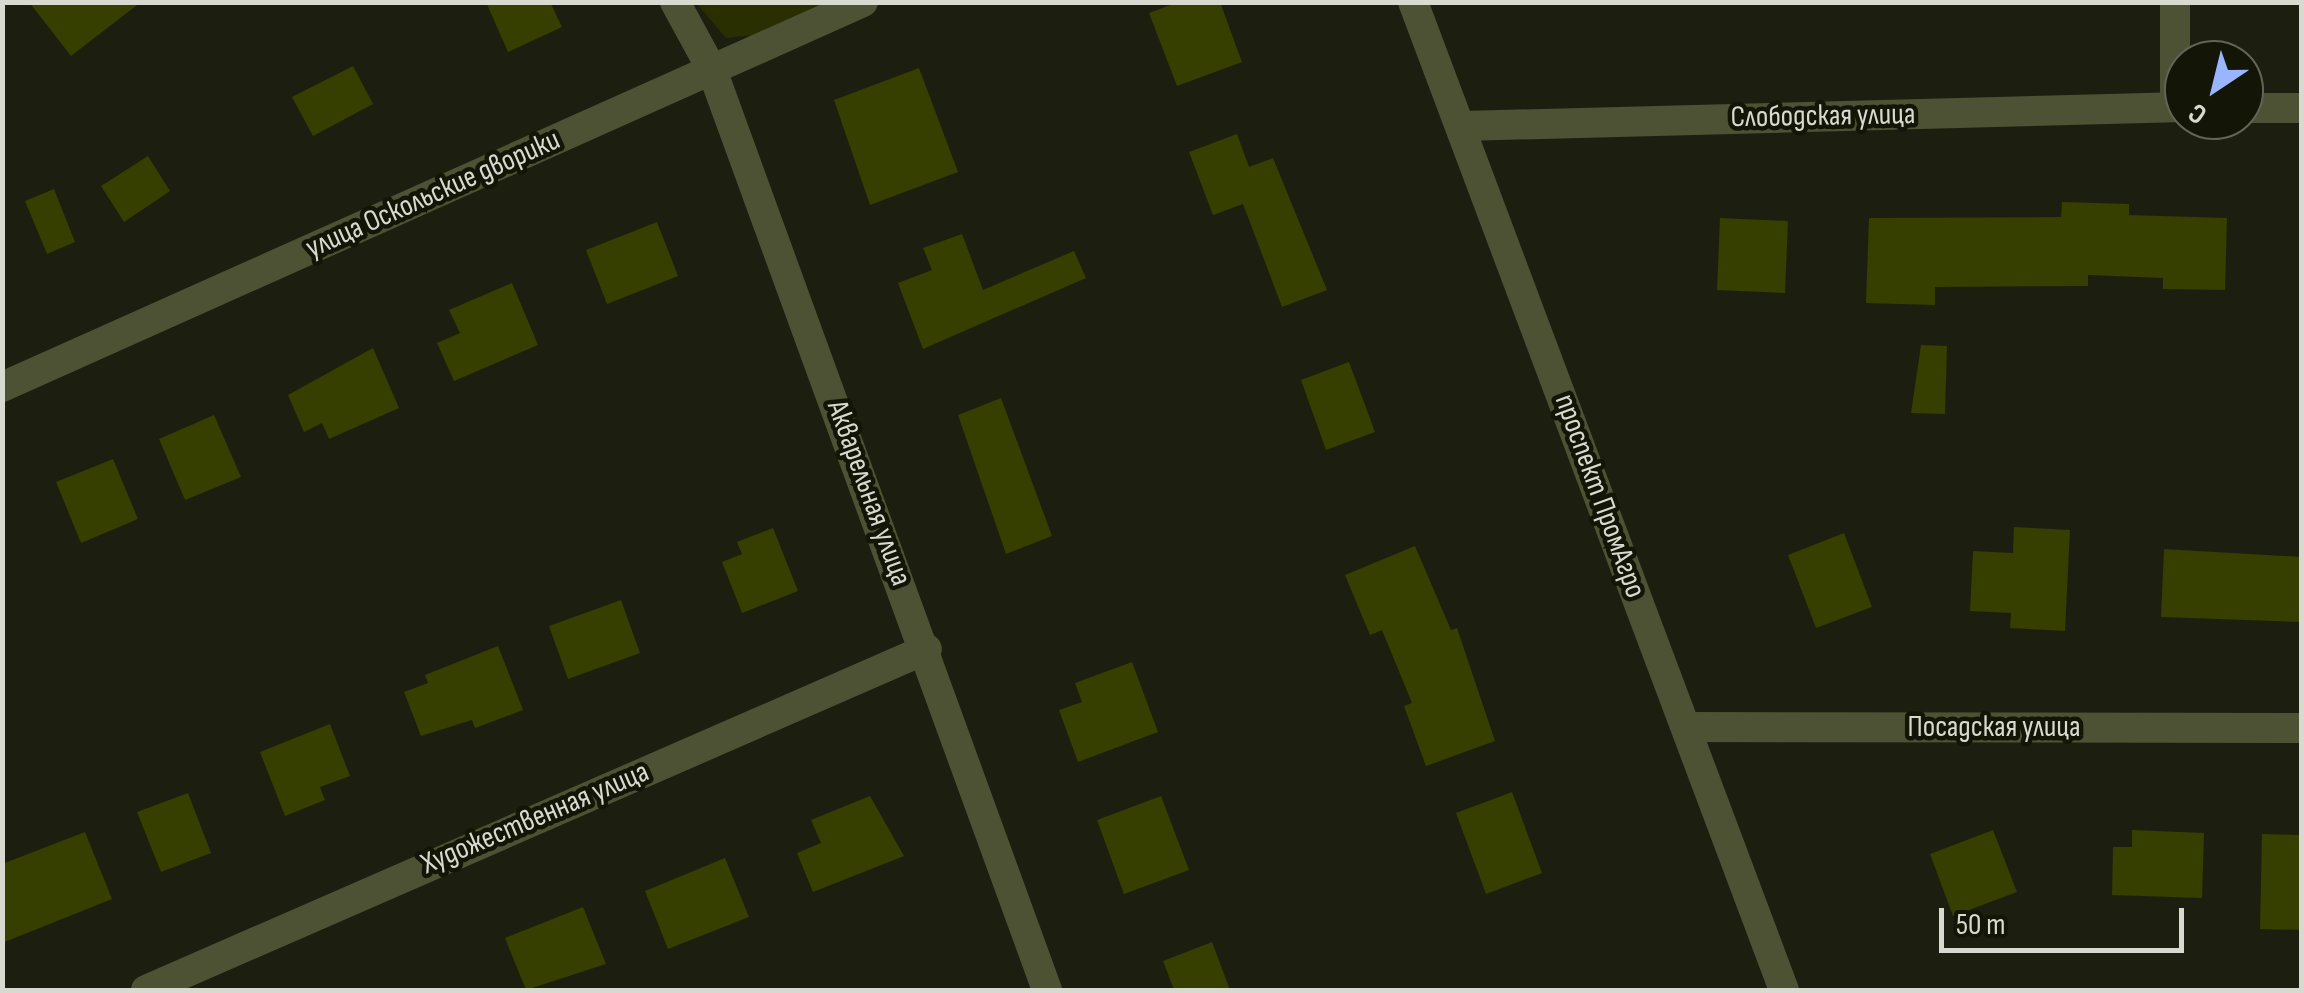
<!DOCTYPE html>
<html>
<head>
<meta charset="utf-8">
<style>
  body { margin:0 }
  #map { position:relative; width:2304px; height:993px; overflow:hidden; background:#1c1f0f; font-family:"Sofia Sans Condensed",sans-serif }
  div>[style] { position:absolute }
  .green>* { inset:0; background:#292f01 }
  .building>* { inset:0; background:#363e00 }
  .minor>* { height:30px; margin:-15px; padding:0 15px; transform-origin:15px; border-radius:15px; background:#4d5235 }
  span { translate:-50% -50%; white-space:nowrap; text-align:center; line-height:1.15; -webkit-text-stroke:9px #131607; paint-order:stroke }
  .street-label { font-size:30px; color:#d8dad0 }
  .frame { position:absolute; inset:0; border:5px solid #d8dad0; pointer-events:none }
  .north { position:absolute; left:2164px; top:40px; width:100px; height:100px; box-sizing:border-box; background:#131607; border:2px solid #626457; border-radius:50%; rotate:215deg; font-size:28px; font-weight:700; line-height:40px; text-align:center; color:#d8dad0 }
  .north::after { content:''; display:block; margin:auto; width:35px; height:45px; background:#99b5fd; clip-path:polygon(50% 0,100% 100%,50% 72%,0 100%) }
  .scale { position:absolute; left:1939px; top:908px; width:245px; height:45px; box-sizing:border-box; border:5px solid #d8dad0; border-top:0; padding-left:12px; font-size:30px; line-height:35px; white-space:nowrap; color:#d8dad0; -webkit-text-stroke:8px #131607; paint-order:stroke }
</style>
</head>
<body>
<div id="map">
  <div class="green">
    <i style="clip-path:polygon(696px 3px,829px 3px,754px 35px,726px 38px)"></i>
  </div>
  <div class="building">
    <i style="clip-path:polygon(29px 2px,141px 2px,71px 56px)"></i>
    <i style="clip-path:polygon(486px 2px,550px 2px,562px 27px,508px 52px)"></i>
    <i style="clip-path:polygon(1178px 2px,1220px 2px,1242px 62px,1177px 86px,1149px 13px)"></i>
    <i style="clip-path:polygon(353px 66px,373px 104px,313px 136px,292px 97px)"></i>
    <i style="clip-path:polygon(919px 68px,958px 172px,870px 205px,834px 100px)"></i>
    <i style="clip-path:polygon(1237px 134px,1249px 167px,1273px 158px,1327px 290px,1282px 307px,1243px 204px,1213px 215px,1189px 152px)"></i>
    <i style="clip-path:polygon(148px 156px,170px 191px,124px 222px,101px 186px)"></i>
    <i style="clip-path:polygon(54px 189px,75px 242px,47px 254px,25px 201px)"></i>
    <i style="clip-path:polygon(2062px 202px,2129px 204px,2129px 215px,2227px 218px,2225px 290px,2163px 289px,2163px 278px,2088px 275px,2088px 286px,1935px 287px,1935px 305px,1866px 303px,1869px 218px,2061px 217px)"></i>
    <i style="clip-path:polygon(1720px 218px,1788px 221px,1785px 293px,1717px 290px)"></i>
    <i style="clip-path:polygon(657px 222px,678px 276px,607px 304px,586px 250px)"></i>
    <i style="clip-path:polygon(962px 234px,983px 290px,1074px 251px,1086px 278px,923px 349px,898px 283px,932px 270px,923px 248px)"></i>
    <i style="clip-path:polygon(512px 283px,538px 345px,454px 381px,437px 343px,460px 333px,449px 310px)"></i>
    <i style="clip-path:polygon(1921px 345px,1947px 346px,1945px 414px,1911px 413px)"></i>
    <i style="clip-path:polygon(373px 348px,399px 408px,329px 439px,322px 423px,304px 432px,288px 395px)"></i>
    <i style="clip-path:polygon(1349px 362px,1375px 432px,1326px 450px,1301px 380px)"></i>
    <i style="clip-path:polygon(1001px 398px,1052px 536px,1006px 554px,958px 415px)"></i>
    <i style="clip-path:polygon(214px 415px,241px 477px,185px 500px,159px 439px)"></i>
    <i style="clip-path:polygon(113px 459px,138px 519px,81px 543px,56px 482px)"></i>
    <i style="clip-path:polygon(2014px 527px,2070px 530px,2065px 631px,2010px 628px,2011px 613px,1970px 611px,1973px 551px,2013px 553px)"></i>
    <i style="clip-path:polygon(773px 528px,798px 591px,742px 613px,722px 562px,742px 554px,737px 542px)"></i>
    <i style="clip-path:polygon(1844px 533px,1872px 607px,1816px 628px,1788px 555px)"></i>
    <i style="clip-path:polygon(1415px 546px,1451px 630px,1457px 628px,1495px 741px,1426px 766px,1404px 706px,1412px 703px,1382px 630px,1370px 635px,1345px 575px)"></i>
    <i style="clip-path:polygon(2164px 549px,2302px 557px,2302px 622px,2161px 617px)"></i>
    <i style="clip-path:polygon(621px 600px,640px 653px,568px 679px,549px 626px)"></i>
    <i style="clip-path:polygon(498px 646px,523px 710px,475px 728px,472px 720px,421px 736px,404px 692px,428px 683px,425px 675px)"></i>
    <i style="clip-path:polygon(1132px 662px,1158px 732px,1078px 762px,1059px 710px,1082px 702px,1075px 683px)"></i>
    <i style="clip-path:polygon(330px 724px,350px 776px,320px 787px,325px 800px,285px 816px,260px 752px)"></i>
    <i style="clip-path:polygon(1512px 792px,1542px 873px,1486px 894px,1456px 813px)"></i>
    <i style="clip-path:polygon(188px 793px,211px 853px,161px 872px,137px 812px)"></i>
    <i style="clip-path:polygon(870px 796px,904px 856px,813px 892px,797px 853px,821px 843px,811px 820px)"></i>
    <i style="clip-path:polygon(1161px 796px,1189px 870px,1124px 894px,1097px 820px)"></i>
    <i style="clip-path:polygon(1993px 830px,2017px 892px,1953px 916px,1930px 854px)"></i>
    <i style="clip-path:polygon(2132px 830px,2204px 833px,2202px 898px,2112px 895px,2113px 847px,2132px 847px)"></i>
    <i style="clip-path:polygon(85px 832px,112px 899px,2px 943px,2px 864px)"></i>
    <i style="clip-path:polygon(2262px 834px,2302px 835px,2302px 930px,2260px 929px)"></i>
    <i style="clip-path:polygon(725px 858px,749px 917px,668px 949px,645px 891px)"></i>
    <i style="clip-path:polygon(583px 907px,606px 964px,526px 990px,505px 938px)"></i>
    <i style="clip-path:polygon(1212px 942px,1230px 990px,1174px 990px,1163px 961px)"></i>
  </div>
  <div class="minor">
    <i style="left:675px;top:2px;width:77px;rotate:61.4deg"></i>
    <i style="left:712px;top:70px;width:979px;rotate:69.99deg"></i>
    <i style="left:1413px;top:2px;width:1055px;rotate:69.42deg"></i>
    <i style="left:2175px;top:2px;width:105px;rotate:90deg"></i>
    <i style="left:2244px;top:108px;width:58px"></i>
    <i style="left:1463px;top:126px;width:721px;rotate:-1.51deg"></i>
    <i style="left:2px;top:387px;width:943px;rotate:-24.09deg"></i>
    <i style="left:1686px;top:727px;width:616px;rotate:0.09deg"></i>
    <i style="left:146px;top:990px;width:852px;rotate:-23.59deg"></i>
  </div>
  <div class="street-label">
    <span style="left:1823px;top:116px;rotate:-1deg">Слободская улица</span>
    <span style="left:433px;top:194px;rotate:-24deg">улица Оскольские дворики</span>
    <span style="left:869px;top:493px;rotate:70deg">Акварельная улица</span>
    <span style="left:1600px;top:496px;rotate:70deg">проспект ПромАгро</span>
    <span style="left:1994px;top:727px">Посадская улица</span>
    <span style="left:535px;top:818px;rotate:-23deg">Художественная улица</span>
  </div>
  <div class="frame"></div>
  <div class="north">С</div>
  <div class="scale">50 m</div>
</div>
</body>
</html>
